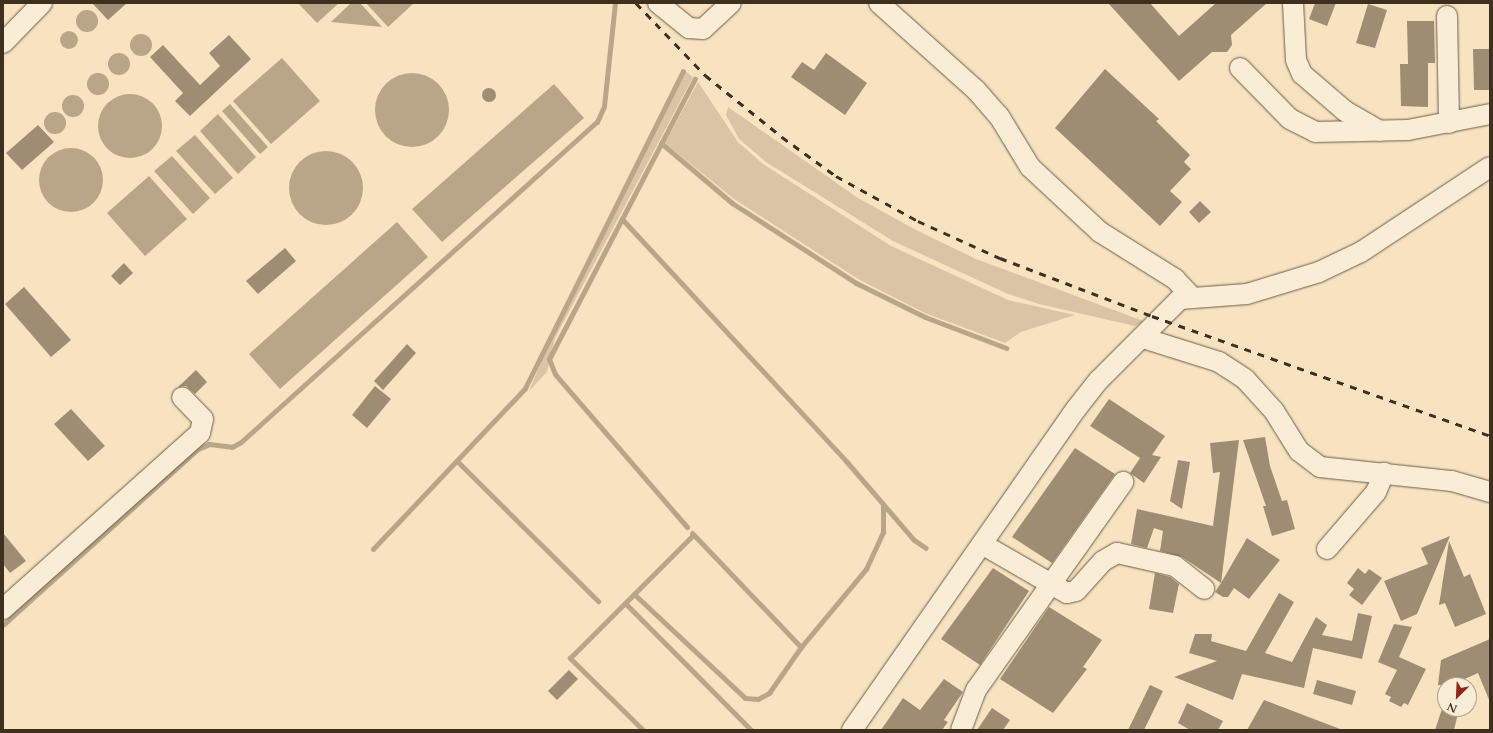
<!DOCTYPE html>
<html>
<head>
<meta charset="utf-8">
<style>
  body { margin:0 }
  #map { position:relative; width:1493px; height:733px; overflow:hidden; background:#f8e3c0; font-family:Cardo,serif }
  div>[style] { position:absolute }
  .green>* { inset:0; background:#d9c4a5 }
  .water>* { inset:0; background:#b9a689 }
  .round { border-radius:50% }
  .stream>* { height:5px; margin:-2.5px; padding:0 2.5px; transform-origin:2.5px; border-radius:2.5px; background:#b9a689 }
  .building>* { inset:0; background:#9f8d73 }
  .roads { filter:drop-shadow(0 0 1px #6d5c47) drop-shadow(0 0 1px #6d5c47) }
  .minor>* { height:20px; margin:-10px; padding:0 10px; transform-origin:10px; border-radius:10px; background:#faedd6 }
  .rail>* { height:3px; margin-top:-1.5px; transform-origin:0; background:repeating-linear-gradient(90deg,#3f2f1f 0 7px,transparent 0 14px) }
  span { translate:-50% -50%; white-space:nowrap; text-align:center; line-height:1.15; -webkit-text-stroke:3px #faedd6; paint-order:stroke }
  .frame { position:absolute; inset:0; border:4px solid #3f2f1f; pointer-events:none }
  .north { position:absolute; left:1437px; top:677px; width:40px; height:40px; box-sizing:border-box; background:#faedd6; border:1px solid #afa18d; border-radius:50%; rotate:204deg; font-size:11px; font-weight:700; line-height:16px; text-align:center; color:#3f2f1f }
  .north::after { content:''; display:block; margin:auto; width:14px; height:18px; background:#8f2418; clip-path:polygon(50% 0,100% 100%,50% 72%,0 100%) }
</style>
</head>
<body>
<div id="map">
  <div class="green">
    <i style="clip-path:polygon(685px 71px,693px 77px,555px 338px,547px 372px,529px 391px,552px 336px)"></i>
    <i style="clip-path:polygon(698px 82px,738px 142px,763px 164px,891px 246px,1008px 300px,1075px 315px,1021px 332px,1005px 343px,925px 313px,858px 279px,734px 199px,665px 143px)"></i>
    <i style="clip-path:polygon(728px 107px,858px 198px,916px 230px,976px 259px,1146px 322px,1135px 326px,1039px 304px,1008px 294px,893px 241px,766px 162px,739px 139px,726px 115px)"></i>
  </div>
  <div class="water">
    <i style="clip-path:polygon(298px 3px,339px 3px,317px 23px)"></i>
    <i style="clip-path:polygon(351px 3px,360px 3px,382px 27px,331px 22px)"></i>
    <i style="clip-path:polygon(366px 3px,414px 3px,388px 27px)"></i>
    <i class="round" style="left:76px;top:10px;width:22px;height:22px"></i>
    <i class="round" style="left:60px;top:31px;width:18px;height:18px"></i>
    <i class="round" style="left:130px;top:34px;width:22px;height:22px"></i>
    <i class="round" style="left:108px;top:53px;width:22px;height:22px"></i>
    <i style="clip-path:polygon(282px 58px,320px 101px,271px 144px,233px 101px)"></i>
    <i class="round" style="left:375px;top:73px;width:74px;height:74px"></i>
    <i class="round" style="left:87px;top:73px;width:22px;height:22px"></i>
    <i style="clip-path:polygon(554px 84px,584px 118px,442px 242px,412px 209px)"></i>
    <i class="round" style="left:98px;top:94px;width:64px;height:64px"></i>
    <i class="round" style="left:62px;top:95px;width:22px;height:22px"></i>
    <i style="clip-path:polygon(230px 104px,268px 147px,260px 154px,222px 111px)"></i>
    <i class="round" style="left:44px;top:112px;width:22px;height:22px"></i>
    <i style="clip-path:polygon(218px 114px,256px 157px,238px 174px,200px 131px)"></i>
    <i style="clip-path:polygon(195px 135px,233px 178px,215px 194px,176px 151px)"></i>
    <i class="round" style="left:39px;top:148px;width:64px;height:64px"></i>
    <i class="round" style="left:289px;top:151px;width:74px;height:74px"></i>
    <i style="clip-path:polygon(172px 156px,210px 198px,193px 214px,154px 171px)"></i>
    <i style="clip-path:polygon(149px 176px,187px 219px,145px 256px,107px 213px)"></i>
    <i style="clip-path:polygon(397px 222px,428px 257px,280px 389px,249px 354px)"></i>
  </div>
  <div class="stream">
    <i style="left:661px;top:143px;width:93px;rotate:40.2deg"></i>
    <i style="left:732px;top:203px;width:148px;rotate:32.8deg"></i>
    <i style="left:856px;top:283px;width:77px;rotate:26.2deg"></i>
    <i style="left:925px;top:317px;width:87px;rotate:20.9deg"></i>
    <i style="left:622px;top:219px;width:330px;rotate:47.2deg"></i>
    <i style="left:846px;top:461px;width:104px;rotate:49.3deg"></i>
    <i style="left:914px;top:540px;width:14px;rotate:34deg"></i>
    <i style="left:457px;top:461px;width:199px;rotate:44.8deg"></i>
    <i style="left:687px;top:527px;width:202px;rotate:-130.8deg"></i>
    <i style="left:555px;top:374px;width:16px;rotate:-112deg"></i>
    <i style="left:549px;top:359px;width:316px;rotate:-62.5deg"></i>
    <i style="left:692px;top:533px;width:158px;rotate:46.3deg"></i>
    <i style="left:373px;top:549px;width:221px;rotate:-46.6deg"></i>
    <i style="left:525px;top:388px;width:354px;rotate:-63.5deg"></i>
    <i style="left:634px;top:594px;width:152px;rotate:43.1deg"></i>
    <i style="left:745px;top:698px;width:13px;rotate:4deg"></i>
    <i style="left:758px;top:699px;width:13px;rotate:-29deg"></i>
    <i style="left:769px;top:693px;width:56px;rotate:-55.2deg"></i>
    <i style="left:801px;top:647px;width:102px;rotate:-50.2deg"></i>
    <i style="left:866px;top:569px;width:41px;rotate:-65.3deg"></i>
    <i style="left:883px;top:532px;width:27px;rotate:-90deg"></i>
    <i style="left:625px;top:603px;width:179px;rotate:45.2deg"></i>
    <i style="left:3px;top:625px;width:263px;rotate:-42.1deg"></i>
    <i style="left:198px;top:449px;width:12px;rotate:-24deg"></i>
    <i style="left:209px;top:444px;width:23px;rotate:7deg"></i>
    <i style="left:232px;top:447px;width:10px;rotate:-29deg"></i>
    <i style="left:241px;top:442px;width:479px;rotate:-42deg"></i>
    <i style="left:597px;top:122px;width:17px;rotate:-66deg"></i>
    <i style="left:604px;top:106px;width:104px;rotate:-83.9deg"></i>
    <i style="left:643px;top:730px;width:103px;rotate:-135.4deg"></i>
    <i style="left:570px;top:658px;width:174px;rotate:-45deg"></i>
  </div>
  <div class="building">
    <i style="clip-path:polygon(92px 3px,127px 3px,108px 20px)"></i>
    <i style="clip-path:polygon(1108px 3px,1150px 3px,1179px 36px,1216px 3px,1267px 3px,1231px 35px,1232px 45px,1227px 52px,1212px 52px,1179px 81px)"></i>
    <i style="clip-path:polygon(1315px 3px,1336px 3px,1327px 26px,1309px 19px)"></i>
    <i style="clip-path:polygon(1368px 4px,1387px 10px,1375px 48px,1356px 43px)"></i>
    <i style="clip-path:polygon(1407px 21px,1434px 21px,1435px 63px,1428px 63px,1428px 107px,1401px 106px,1400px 64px,1408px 64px)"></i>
    <i style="clip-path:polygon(229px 35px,251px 59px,190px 116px,175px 101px,183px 93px,150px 57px,163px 45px,200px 85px,220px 66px,209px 53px)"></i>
    <i style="clip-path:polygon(1473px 49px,1490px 49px,1490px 90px,1474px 90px)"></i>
    <i style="clip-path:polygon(826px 53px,867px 83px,845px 115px,791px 77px,802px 62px,814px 70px)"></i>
    <i style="clip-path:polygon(1105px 69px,1159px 119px,1156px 121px,1190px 155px,1184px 162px,1191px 169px,1170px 191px,1182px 202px,1160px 226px,1055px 128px)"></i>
    <i class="round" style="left:482px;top:88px;width:14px;height:14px"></i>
    <i style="clip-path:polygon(38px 125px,54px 142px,22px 170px,6px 153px)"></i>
    <i style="clip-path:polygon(1200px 201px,1211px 212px,1199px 223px,1189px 212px)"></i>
    <i style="clip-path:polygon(285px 248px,296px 261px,258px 294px,246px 281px)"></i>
    <i style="clip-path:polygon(124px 263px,133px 273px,120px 285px,111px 276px)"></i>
    <i style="clip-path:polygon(24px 287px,71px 340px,51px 357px,5px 304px)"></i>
    <i style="clip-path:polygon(407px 344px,416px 353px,383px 390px,374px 381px)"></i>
    <i style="clip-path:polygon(196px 370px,207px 382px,195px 394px,186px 386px,178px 387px)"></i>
    <i style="clip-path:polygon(375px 386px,391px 399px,367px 428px,352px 415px)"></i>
    <i style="clip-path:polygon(1109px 399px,1165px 436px,1152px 455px,1161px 457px,1144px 483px,1130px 473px,1140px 458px,1090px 426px)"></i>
    <i style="clip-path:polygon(71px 409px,105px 446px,88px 461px,54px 424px)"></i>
    <i style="clip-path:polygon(1265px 437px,1270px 466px,1282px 501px,1287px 500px,1295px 529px,1272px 536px,1263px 506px,1266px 506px,1243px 440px)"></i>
    <i style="clip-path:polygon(1239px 440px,1221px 583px,1247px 538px,1280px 560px,1249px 599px,1234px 588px,1228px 597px,1223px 597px,1215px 592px,1221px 583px,1182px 557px,1160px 551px,1163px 531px,1154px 528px,1147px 548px,1131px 544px,1137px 509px,1213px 526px,1220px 472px,1213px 473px,1210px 443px)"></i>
    <i style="clip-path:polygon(1075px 448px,1115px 474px,1052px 563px,1012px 537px)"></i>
    <i style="clip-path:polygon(1178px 460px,1190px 462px,1182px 509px,1170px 501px)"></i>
    <i style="clip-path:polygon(3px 533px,26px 561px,10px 573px,3px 564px)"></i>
    <i style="clip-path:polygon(1450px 536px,1417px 614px,1401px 621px,1384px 581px,1428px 564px,1421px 548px)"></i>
    <i style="clip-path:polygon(1449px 541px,1464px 577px,1470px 574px,1486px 614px,1455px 627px,1445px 603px,1439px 605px)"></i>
    <i style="clip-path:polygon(993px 568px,1029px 591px,980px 665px,941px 639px)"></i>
    <i style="clip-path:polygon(1358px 568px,1365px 574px,1369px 569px,1382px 578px,1362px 605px,1349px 595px,1354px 589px,1347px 583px)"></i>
    <i style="clip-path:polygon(1155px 573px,1170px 577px,1179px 584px,1173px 613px,1149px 609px)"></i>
    <i style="clip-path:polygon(1279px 593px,1294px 602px,1265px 653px,1292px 662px,1316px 617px,1327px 625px,1322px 635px,1352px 641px,1358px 613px,1372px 616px,1362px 659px,1313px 648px,1304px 688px,1242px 674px,1233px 700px,1174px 677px,1217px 661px,1189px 653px,1195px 634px,1212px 634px,1211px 641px,1246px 651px)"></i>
    <i style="clip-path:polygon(1049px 607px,1102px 640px,1083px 667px,1087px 669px,1053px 713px,1000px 679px)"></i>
    <i style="clip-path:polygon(1394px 624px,1412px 627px,1399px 657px,1426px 669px,1408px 705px,1404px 703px,1401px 707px,1389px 701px,1391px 697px,1385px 694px,1397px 670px,1378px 662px)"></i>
    <i style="clip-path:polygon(1490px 639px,1490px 702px,1478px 673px,1460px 681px,1460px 685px,1438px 685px,1441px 660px)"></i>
    <i style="clip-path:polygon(569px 670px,578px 679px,557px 700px,548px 691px)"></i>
    <i style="clip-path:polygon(944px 679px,963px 692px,944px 720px,948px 722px,942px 730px,881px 730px,903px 698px,920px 710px)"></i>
    <i style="clip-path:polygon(1317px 680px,1356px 691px,1352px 705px,1313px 694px)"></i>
    <i style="clip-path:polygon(1150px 685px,1163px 691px,1144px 730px,1128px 730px)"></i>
    <i style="clip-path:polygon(1264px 700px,1340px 729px,1340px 730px,1247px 730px)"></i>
    <i style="clip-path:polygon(1187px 703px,1223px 721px,1218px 730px,1190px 730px,1178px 723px)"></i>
    <i style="clip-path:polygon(992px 708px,1010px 720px,1003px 730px,977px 730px)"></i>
    <i style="clip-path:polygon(1442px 709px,1459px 709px,1454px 730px,1435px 730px)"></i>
  </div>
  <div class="roads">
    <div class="minor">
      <i style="left:658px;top:3px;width:40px;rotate:39deg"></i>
      <i style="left:689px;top:28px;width:14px;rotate:4deg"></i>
      <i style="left:703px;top:29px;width:38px;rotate:-43deg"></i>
      <i style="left:879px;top:3px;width:130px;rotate:41.9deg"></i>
      <i style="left:976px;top:90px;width:35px;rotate:49deg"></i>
      <i style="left:999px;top:116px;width:60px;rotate:58.7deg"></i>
      <i style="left:1030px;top:167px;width:96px;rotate:42.9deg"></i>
      <i style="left:1100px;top:232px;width:89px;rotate:32.1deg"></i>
      <i style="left:1175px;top:279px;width:23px;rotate:47deg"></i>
      <i style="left:1293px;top:3px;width:57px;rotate:87deg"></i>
      <i style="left:1296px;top:60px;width:15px;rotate:67deg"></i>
      <i style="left:1302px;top:74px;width:57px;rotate:40.7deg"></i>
      <i style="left:1345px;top:111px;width:40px;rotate:29.7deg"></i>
      <i style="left:1447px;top:16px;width:107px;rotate:88.9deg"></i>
      <i style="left:3px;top:43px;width:56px;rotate:-45.7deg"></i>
      <i style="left:1240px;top:68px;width:71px;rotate:45.6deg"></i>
      <i style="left:1290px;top:119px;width:28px;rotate:27deg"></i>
      <i style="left:1315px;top:132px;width:93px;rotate:-1.2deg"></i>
      <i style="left:1408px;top:130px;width:84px;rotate:-11deg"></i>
      <i style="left:1143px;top:338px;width:80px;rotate:17.5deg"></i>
      <i style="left:1219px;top:362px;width:31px;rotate:33deg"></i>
      <i style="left:1245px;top:379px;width:43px;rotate:47.8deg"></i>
      <i style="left:1274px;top:411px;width:47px;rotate:58deg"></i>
      <i style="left:1299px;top:451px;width:26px;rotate:37deg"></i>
      <i style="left:1320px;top:467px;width:133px;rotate:6.1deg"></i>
      <i style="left:1452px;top:481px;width:40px;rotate:16deg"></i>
      <i style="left:982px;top:544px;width:98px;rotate:30deg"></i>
      <i style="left:1067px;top:593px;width:9px;rotate:-13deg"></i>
      <i style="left:1076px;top:591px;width:40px;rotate:-48deg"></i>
      <i style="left:1103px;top:561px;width:16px;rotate:-30deg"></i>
      <i style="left:1117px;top:553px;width:59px;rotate:12.6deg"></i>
      <i style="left:1175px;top:566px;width:37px;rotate:38deg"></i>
      <i style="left:1327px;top:549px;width:75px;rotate:-49.3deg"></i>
      <i style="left:1376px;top:492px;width:21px;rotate:-67deg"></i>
      <i style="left:3px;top:609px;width:264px;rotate:-41.8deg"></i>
      <i style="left:200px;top:433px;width:14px;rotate:-78deg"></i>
      <i style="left:203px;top:419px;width:30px;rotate:-134deg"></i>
      <i style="left:852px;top:730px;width:391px;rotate:-55.1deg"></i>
      <i style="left:1076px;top:409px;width:37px;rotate:-52deg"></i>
      <i style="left:1099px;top:380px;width:115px;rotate:-45deg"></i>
      <i style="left:1180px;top:299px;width:67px;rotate:-4.3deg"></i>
      <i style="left:1247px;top:294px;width:75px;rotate:-17deg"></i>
      <i style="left:1319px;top:272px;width:47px;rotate:-25.5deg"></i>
      <i style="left:1361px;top:252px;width:154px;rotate:-33.4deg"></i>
      <i style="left:961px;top:730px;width:43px;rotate:-69.4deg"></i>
      <i style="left:976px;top:690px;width:255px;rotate:-54.7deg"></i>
    </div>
  </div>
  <div class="rail">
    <i style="left:636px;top:3px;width:100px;rotate:46.2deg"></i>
    <i style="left:705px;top:75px;width:99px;rotate:38.8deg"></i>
    <i style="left:782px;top:137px;width:67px;rotate:35.8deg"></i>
    <i style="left:836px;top:176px;width:94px;rotate:28.8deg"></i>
    <i style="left:918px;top:221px;width:90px;rotate:24.3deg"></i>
    <i style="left:1000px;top:258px;width:163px;rotate:20.9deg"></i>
    <i style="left:1152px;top:316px;width:359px;rotate:19.5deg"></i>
  </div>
  <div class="frame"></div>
  <div class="north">N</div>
</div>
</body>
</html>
